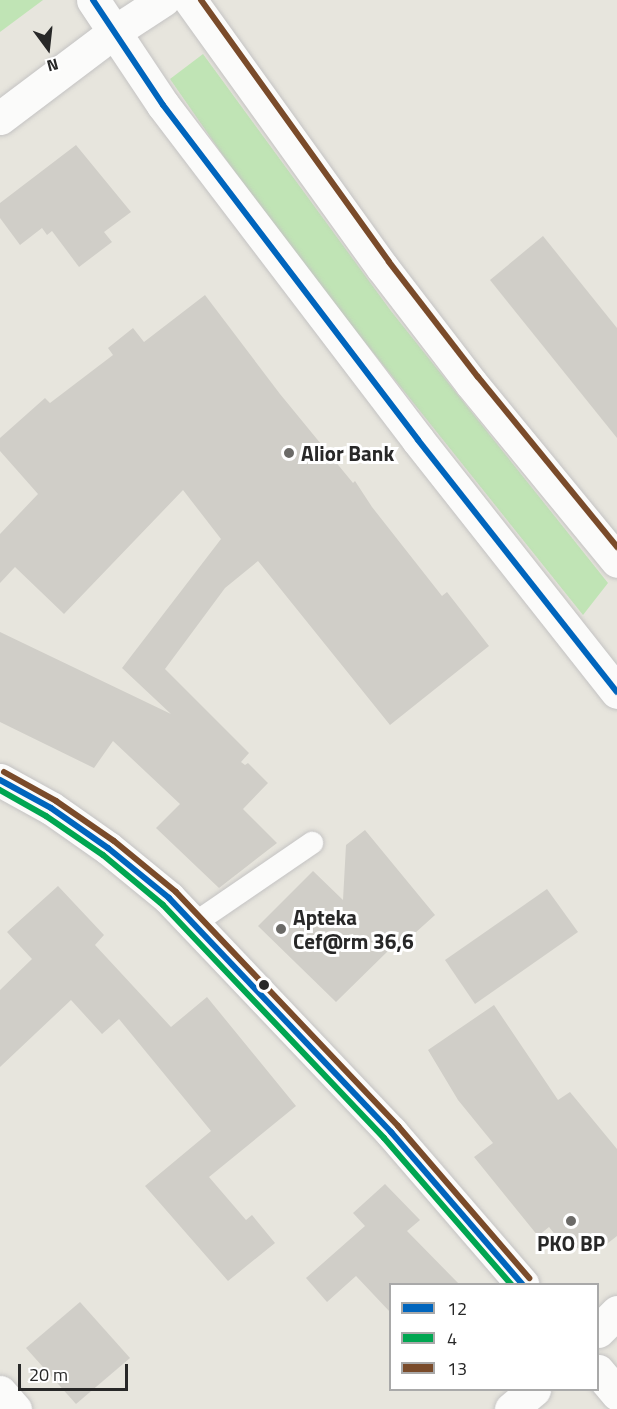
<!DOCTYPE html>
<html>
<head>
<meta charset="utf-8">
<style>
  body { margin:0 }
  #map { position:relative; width:617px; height:1409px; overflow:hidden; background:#e7e5dd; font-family:"Titillium Web",sans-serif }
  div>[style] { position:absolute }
  .green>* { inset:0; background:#c0e4b5 }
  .building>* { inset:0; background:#d0cec8 }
  .roads { filter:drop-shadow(0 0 2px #c4c3c3) drop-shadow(0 0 2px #c4c3c3) }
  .service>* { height:22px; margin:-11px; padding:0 11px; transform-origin:11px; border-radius:11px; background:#fbfbfa }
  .minor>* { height:33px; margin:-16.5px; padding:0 16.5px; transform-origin:16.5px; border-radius:16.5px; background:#fbfbfa }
  .tertiary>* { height:33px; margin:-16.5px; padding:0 16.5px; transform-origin:16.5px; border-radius:16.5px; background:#fbfbfa }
  .bus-1>* { height:6px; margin:-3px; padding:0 3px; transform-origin:3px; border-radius:3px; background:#0065bd }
  .bus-2>* { height:6px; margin:-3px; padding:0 3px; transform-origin:3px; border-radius:3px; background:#00a651 }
  .bus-3>* { height:6px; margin:-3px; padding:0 3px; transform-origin:3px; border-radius:3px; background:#7a4b2a }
  .dots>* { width:16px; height:16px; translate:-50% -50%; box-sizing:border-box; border:3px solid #fff; border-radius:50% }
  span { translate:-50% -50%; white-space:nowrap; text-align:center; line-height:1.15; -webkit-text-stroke:6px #fff; paint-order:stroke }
  .poi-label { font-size:21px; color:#282828; font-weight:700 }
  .left { translate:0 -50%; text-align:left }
  .legend { position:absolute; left:389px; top:1283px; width:210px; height:108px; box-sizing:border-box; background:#fff; border:2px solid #a9a9a9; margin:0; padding:8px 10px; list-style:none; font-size:18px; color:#282828 }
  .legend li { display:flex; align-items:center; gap:12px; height:30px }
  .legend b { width:30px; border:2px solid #a9a9a9 }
  .north { position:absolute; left:18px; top:18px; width:60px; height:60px; -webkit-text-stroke:4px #fff; paint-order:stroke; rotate:165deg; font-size:16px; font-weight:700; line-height:24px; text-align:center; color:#282828 }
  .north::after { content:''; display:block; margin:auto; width:21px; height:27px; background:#282828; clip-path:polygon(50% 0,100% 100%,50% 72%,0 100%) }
  .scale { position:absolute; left:18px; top:1364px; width:110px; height:27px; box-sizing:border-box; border:3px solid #282828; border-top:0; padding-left:8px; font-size:18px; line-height:21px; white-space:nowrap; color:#282828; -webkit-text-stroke:4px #fff; paint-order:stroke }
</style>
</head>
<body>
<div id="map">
  <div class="green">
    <i style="clip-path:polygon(0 0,43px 0,0 32px)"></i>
    <i style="clip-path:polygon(203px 54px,391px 311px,608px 583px,583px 615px,340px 311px,229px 164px,170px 79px)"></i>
  </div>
  <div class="building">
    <i style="clip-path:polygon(76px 145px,131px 212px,104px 232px,112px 242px,79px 267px,52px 231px,47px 235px,42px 228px,20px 245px,0 218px,0 203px)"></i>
    <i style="clip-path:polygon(543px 236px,617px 328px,617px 438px,490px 280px)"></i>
    <i style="clip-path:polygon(205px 295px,280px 394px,353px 483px,355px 481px,372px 507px,442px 596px,447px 592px,489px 646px,390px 725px,258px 561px,225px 588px,165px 669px,249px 753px,241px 762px,245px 765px,248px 763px,268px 783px,243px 809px,277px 843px,219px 888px,156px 828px,180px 804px,113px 741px,94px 768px,0 722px,0 632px,171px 714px,122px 668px,221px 539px,183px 490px,64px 614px,15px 567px,0 583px,0 534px,38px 494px,0 451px,0 438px,45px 398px,50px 403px,113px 355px,108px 348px,133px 328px,144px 342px)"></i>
    <i style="clip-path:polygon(365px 830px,435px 915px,394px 952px,391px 948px,336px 1002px,258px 926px,313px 871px,343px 900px,346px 845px)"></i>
    <i style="clip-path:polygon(58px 886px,104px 935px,95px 945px,171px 1027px,207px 997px,296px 1106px,209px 1177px,246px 1220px,252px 1215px,275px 1243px,228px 1281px,145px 1186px,211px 1131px,119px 1019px,102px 1034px,71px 1000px,0 1067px,0 990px,32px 959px,7px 932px)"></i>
    <i style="clip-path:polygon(547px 889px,578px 932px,475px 1004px,445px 960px)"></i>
    <i style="clip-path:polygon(494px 1005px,558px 1100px,570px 1092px,617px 1149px,617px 1236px,599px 1250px,565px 1247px,549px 1227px,538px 1236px,474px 1157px,493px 1143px,458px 1100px,428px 1050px)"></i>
    <i style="clip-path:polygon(385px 1184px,420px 1220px,407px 1231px,459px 1284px,390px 1284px,390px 1312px,356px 1276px,327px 1302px,306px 1278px,365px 1226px,353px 1213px)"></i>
    <i style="clip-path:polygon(80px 1302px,130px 1358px,76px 1404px,26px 1348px)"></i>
  </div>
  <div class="roads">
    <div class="service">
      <i style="left:195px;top:923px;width:142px;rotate:-34.4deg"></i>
    </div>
    <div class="minor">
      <i style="left:0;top:118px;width:143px;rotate:-37deg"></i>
      <i style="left:114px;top:32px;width:59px;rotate:-33.1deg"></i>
      <i style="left:0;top:1392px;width:23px;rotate:49deg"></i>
      <i style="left:511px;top:1409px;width:30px;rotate:-40deg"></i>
    </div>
    <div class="tertiary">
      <i style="left:93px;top:0;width:126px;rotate:56.3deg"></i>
      <i style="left:163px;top:105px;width:421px;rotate:52.7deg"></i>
      <i style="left:418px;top:440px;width:321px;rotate:51.7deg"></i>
      <i style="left:190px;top:0;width:329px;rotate:54.3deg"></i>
      <i style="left:382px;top:267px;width:146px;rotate:52.5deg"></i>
      <i style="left:471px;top:383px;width:230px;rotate:50.6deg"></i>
      <i style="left:0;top:780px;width:58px;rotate:28.8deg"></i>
      <i style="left:51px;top:808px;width:70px;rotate:35.1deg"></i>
      <i style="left:108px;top:848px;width:79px;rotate:39.3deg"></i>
      <i style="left:169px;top:898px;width:323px;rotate:46.5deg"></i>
      <i style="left:391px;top:1132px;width:201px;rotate:49.2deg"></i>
      <i style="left:598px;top:1331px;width:27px;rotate:-45deg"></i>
      <i style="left:598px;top:1371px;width:30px;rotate:50deg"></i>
    </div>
  </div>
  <div class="bus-1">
    <i style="left:93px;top:0;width:126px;rotate:56.3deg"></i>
    <i style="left:163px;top:105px;width:421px;rotate:52.7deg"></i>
    <i style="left:418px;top:440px;width:321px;rotate:51.7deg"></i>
    <i style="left:0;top:780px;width:58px;rotate:28.8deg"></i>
    <i style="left:51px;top:808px;width:70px;rotate:35.1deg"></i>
    <i style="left:108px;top:848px;width:79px;rotate:39.3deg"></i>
    <i style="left:169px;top:898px;width:323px;rotate:46.5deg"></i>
    <i style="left:391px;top:1132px;width:201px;rotate:49.2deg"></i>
  </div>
  <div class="bus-2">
    <i style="left:0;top:790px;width:53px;rotate:29.5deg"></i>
    <i style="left:46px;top:816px;width:69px;rotate:34.4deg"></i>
    <i style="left:103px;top:855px;width:78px;rotate:39.8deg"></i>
    <i style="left:163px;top:905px;width:321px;rotate:46.5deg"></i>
    <i style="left:384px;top:1138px;width:194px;rotate:49deg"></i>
  </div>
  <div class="bus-3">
    <i style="left:201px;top:0;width:322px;rotate:54.3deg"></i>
    <i style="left:389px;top:262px;width:145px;rotate:52.3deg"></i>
    <i style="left:478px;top:377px;width:220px;rotate:50.7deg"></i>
    <i style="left:4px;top:772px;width:60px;rotate:29.1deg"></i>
    <i style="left:56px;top:801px;width:70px;rotate:34.6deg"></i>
    <i style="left:114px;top:841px;width:80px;rotate:39.4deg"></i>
    <i style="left:176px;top:892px;width:323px;rotate:46.5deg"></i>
    <i style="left:398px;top:1126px;width:201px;rotate:49.2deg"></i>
  </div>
  <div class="dots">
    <i style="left:289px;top:453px;background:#6b6a67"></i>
    <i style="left:281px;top:929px;background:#6b6a67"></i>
    <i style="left:264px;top:985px;background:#282828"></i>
    <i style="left:571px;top:1221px;background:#6b6a67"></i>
  </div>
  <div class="poi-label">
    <span class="left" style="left:301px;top:453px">Alior Bank</span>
    <span class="left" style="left:293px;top:929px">Apteka<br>Cef@rm 36,6</span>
    <span style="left:571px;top:1243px">PKO BP</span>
  </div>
  <ul class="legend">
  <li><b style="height:8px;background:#0065bd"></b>12</li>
  <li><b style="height:8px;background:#00a651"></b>4</li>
  <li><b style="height:8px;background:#7a4b2a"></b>13</li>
  </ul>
  <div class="north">N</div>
  <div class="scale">20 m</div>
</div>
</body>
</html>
